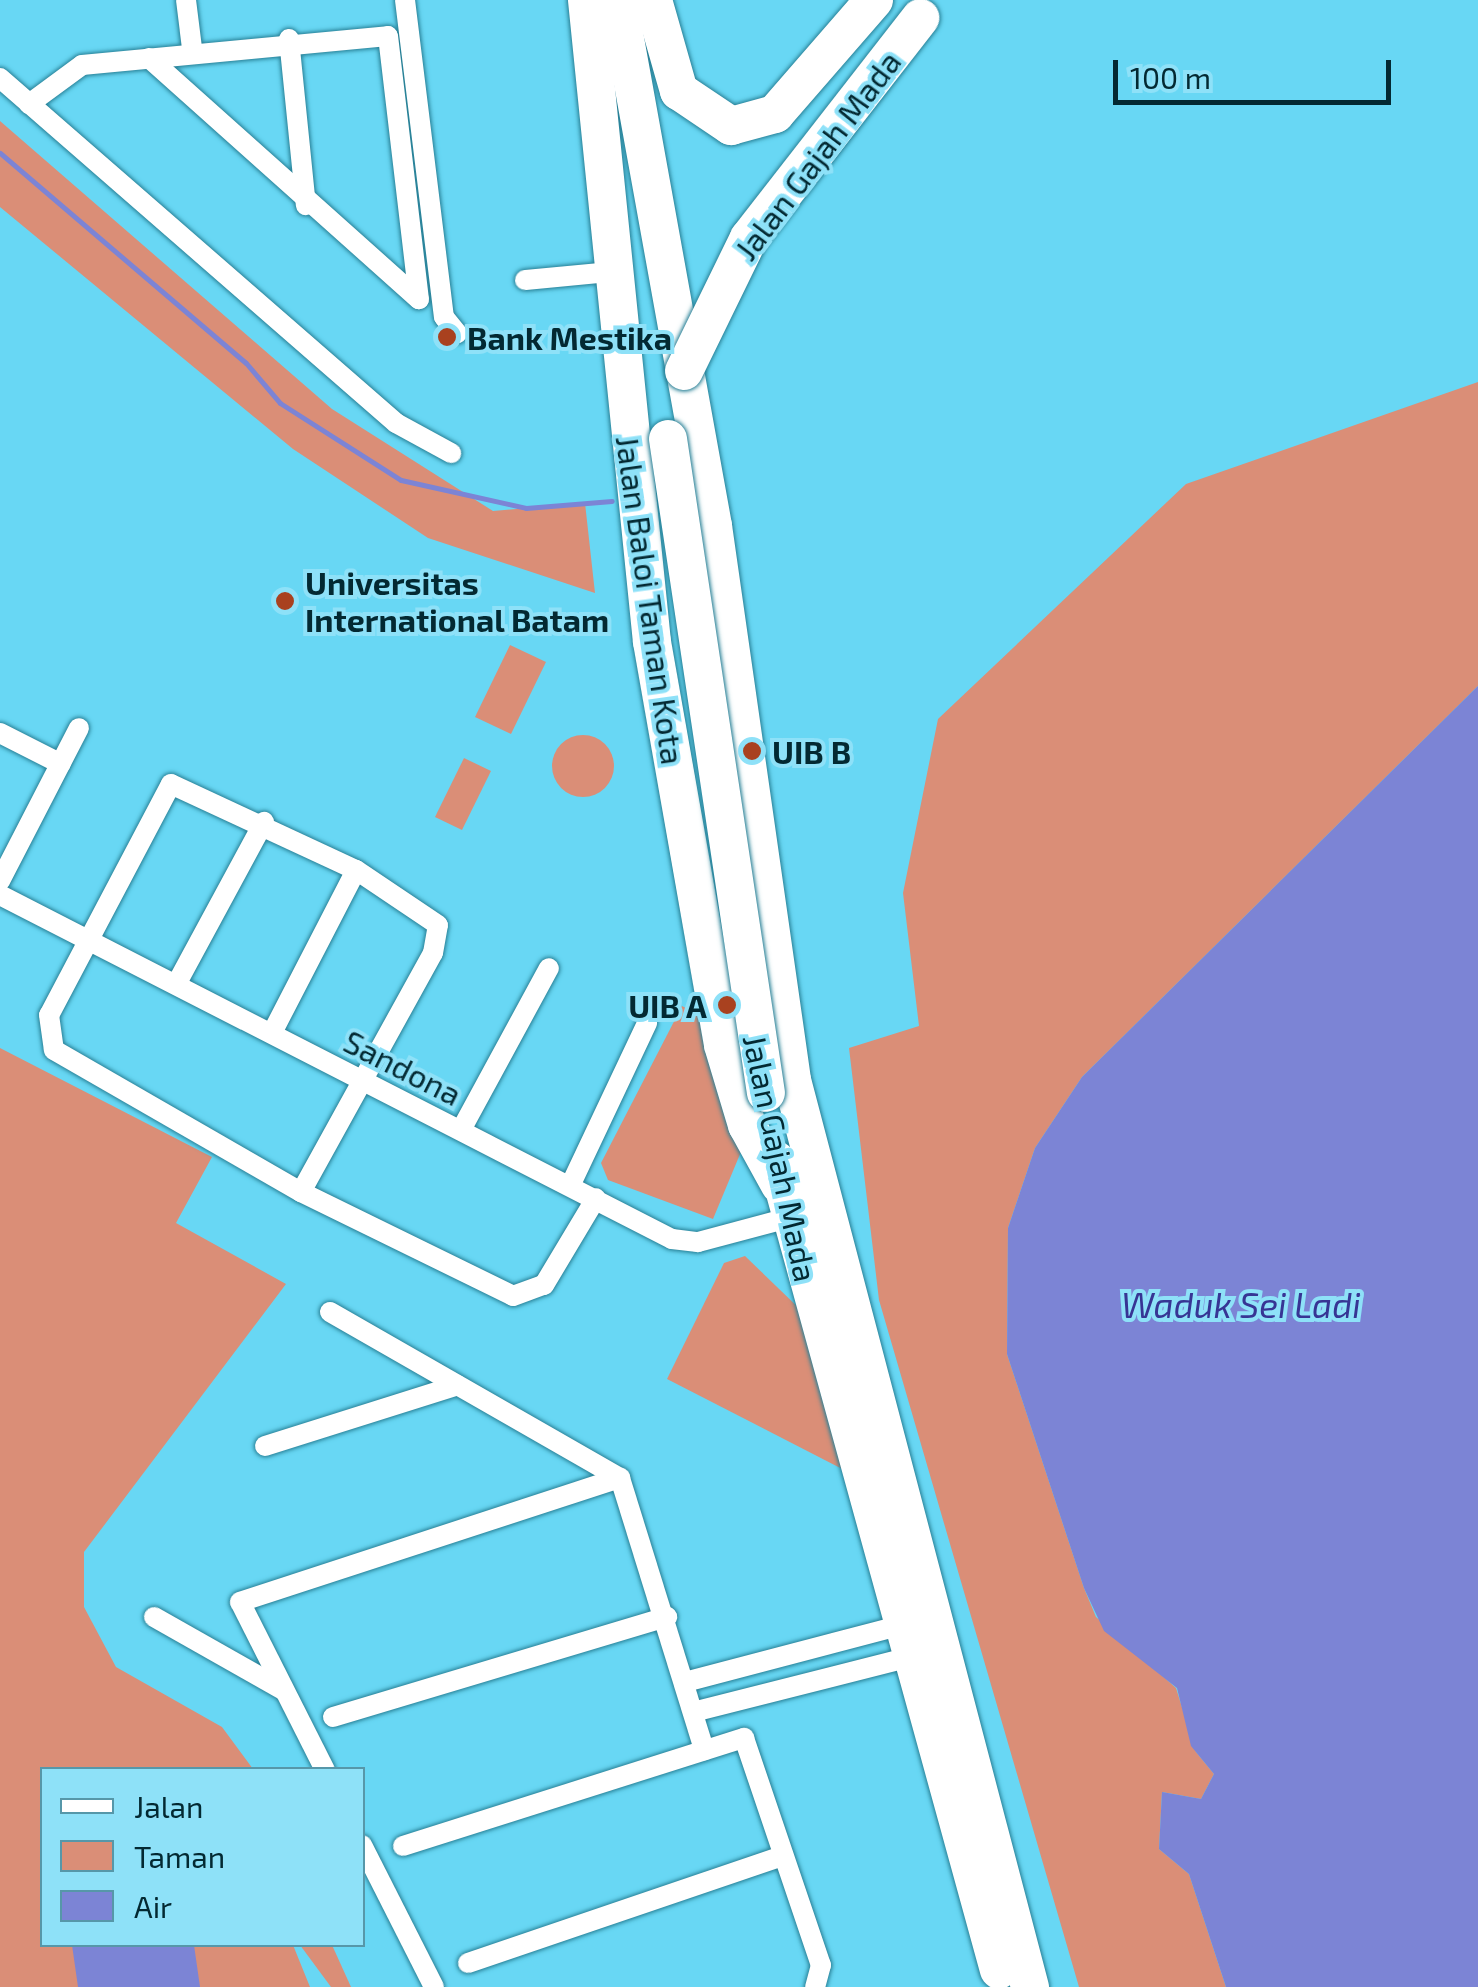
<!DOCTYPE html>
<html>
<head>
<meta charset="utf-8">
<style>
  body { margin:0 }
  #map { position:relative; width:1478px; height:1987px; overflow:hidden; background:#68d7f4; font-family:"Exo 2",sans-serif }
  div>[style] { position:absolute }
  .green>* { inset:0; background:#da8e77 }
  .round { border-radius:50% }
  .water>* { inset:0; background:#7c84d5 }
  .stream>* { height:5px; margin:-2.5px; padding:0 2.5px; transform-origin:2.5px; border-radius:2.5px; background:#7c84d5 }
  .roads { filter:drop-shadow(0 0 2px #288096) drop-shadow(0 0 2px #288096) }
  .street>* { height:20px; margin:-10px; padding:0 10px; transform-origin:10px; border-radius:10px; background:#fff }
  .highway>* { height:38px; margin:-19px; padding:0 19px; transform-origin:19px; border-radius:19px; background:#fff }
  .bridges { filter:drop-shadow(0 0 2px #288096) drop-shadow(0 0 2px #288096) }
  .highway-bridge>* { height:38px; margin:-19px; padding:0 19px; transform-origin:19px; border-radius:19px; background:#fff }
  .dots>* { width:28px; height:28px; translate:-50% -50%; box-sizing:border-box; border:5px solid #8ee1f8; border-radius:50% }
  span { translate:-50% -50%; white-space:nowrap; text-align:center; line-height:1.15; -webkit-text-stroke:8px #8ee1f8; paint-order:stroke }
  .street-label { font-size:32px; color:#032932 }
  .poi-label { font-size:32px; color:#032932; font-weight:700 }
  .left { translate:0 -50%; text-align:left }
  .right { translate:-100% -50%; text-align:right }
  .water-label { font-size:35px; color:#373594; font-style:italic }
  .legend { position:absolute; left:40px; top:1767px; width:325px; height:180px; box-sizing:border-box; background:#8ee1f8; border:2px solid #5697a9; margin:0; padding:12px 18px; list-style:none; font-size:30px; color:#032932 }
  .legend li { display:flex; align-items:center; gap:20px; height:50px }
  .legend b { width:50px; border:2px solid #5697a9 }
  .scale { position:absolute; left:1113px; top:60px; width:278px; height:45px; box-sizing:border-box; border:5px solid #032932; border-top:0; padding-left:12px; font-size:30px; line-height:35px; white-space:nowrap; color:#032932; -webkit-text-stroke:8px #8ee1f8; paint-order:stroke }
</style>
</head>
<body>
<div id="map">
  <div class="green">
    <i style="clip-path:polygon(0 121px,332px 409px,493px 511px,585px 503px,595px 593px,428px 538px,293px 449px,0 207px)"></i>
    <i style="clip-path:polygon(1478px 382px,1478px 686px,1082px 1077px,1035px 1148px,1008px 1228px,1007px 1354px,1084px 1588px,1096px 1617px,1176px 1688px,1196px 1752px,1214px 1774px,1201px 1799px,1162px 1792px,1159px 1849px,1189px 1874px,1226px 1987px,1079px 1987px,879px 1300px,849px 1048px,919px 1026px,903px 893px,938px 719px,1186px 484px)"></i>
    <i style="clip-path:polygon(510px 645px,546px 662px,511px 734px,475px 717px)"></i>
    <i class="round" style="left:552px;top:735px;width:62px;height:62px"></i>
    <i style="clip-path:polygon(464px 758px,491px 771px,462px 830px,435px 817px)"></i>
    <i style="clip-path:polygon(682px 1006px,712px 1022px,743px 1147px,713px 1219px,608px 1180px,601px 1163px)"></i>
    <i style="clip-path:polygon(0 1048px,212px 1157px,176px 1223px,286px 1284px,84px 1552px,84px 1607px,116px 1667px,222px 1727px,253px 1769px,42px 1770px,42px 1944px,293px 1945px,310px 1987px,0 1987px)"></i>
    <i style="clip-path:polygon(745px 1256px,804px 1313px,850px 1473px,667px 1379px,724px 1263px)"></i>
    <i style="clip-path:polygon(300px 1945px,332px 1945px,351px 1987px,331px 1987px)"></i>
  </div>
  <div class="water">
    <i style="clip-path:polygon(1478px 686px,1478px 1987px,1226px 1987px,1189px 1874px,1159px 1849px,1162px 1792px,1201px 1799px,1214px 1774px,1191px 1746px,1177px 1688px,1104px 1631px,1084px 1588px,1007px 1354px,1008px 1228px,1035px 1148px,1082px 1077px)"></i>
    <i style="clip-path:polygon(72px 1945px,194px 1945px,200px 1987px,78px 1987px)"></i>
  </div>
  <div class="stream">
    <i style="left:0;top:153px;width:323px;rotate:40.5deg"></i>
    <i style="left:246px;top:363px;width:52px;rotate:49.6deg"></i>
    <i style="left:280px;top:403px;width:143px;rotate:32.5deg"></i>
    <i style="left:401px;top:480px;width:128px;rotate:12.6deg"></i>
    <i style="left:526px;top:508px;width:86px;rotate:-4.7deg"></i>
  </div>
  <div class="roads">
    <div class="street">
      <i style="left:186px;top:0;width:48px;rotate:82.9deg"></i>
      <i style="left:405px;top:0;width:319px;rotate:83deg"></i>
      <i style="left:444px;top:317px;width:21px;rotate:51deg"></i>
      <i style="left:289px;top:39px;width:167px;rotate:84.2deg"></i>
      <i style="left:149px;top:58px;width:362px;rotate:41.8deg"></i>
      <i style="left:0;top:78px;width:525px;rotate:41.06deg"></i>
      <i style="left:396px;top:423px;width:63px;rotate:28.6deg"></i>
      <i style="left:29px;top:104px;width:66px;rotate:-36.3deg"></i>
      <i style="left:82px;top:65px;width:307px;rotate:-5.4deg"></i>
      <i style="left:388px;top:36px;width:265px;rotate:83.3deg"></i>
      <i style="left:525px;top:280px;width:95px;rotate:-5.4deg"></i>
      <i style="left:0;top:733px;width:68px;rotate:26.9deg"></i>
      <i style="left:0;top:881px;width:172px;rotate:-62.7deg"></i>
      <i style="left:0;top:895px;width:755px;rotate:27.11deg"></i>
      <i style="left:672px;top:1239px;width:26px;rotate:7deg"></i>
      <i style="left:698px;top:1242px;width:93px;rotate:-14.9deg"></i>
      <i style="left:178px;top:981px;width:181px;rotate:-61.6deg"></i>
      <i style="left:272px;top:1033px;width:183px;rotate:-62.7deg"></i>
      <i style="left:461px;top:1130px;width:184px;rotate:-61.5deg"></i>
      <i style="left:571px;top:1184px;width:178px;rotate:-64.7deg"></i>
      <i style="left:301px;top:1192px;width:273px;rotate:-61.1deg"></i>
      <i style="left:433px;top:953px;width:28px;rotate:-80deg"></i>
      <i style="left:438px;top:925px;width:99px;rotate:-146.1deg"></i>
      <i style="left:356px;top:870px;width:204px;rotate:-155.1deg"></i>
      <i style="left:171px;top:784px;width:261px;rotate:117.8deg"></i>
      <i style="left:49px;top:1015px;width:35px;rotate:82deg"></i>
      <i style="left:54px;top:1050px;width:285px;rotate:29.9deg"></i>
      <i style="left:301px;top:1192px;width:236px;rotate:26.1deg"></i>
      <i style="left:513px;top:1296px;width:33px;rotate:-20deg"></i>
      <i style="left:544px;top:1285px;width:101px;rotate:-59.1deg"></i>
      <i style="left:330px;top:1312px;width:334px;rotate:29.8deg"></i>
      <i style="left:620px;top:1478px;width:285px;rotate:72.8deg"></i>
      <i style="left:265px;top:1446px;width:202px;rotate:-17.5deg"></i>
      <i style="left:154px;top:1617px;width:148px;rotate:29.5deg"></i>
      <i style="left:685px;top:1682px;width:224px;rotate:-14.7deg"></i>
      <i style="left:693px;top:1712px;width:225px;rotate:-14.2deg"></i>
      <i style="left:333px;top:1717px;width:349px;rotate:-16.7deg"></i>
      <i style="left:325px;top:1770px;width:188px;rotate:-116.8deg"></i>
      <i style="left:240px;top:1602px;width:400px;rotate:-18.1deg"></i>
      <i style="left:362px;top:1845px;width:159px;rotate:63.1deg"></i>
      <i style="left:403px;top:1846px;width:358px;rotate:-17.6deg"></i>
      <i style="left:744px;top:1738px;width:240px;rotate:71.3deg"></i>
      <i style="left:821px;top:1965px;width:23px;rotate:105deg"></i>
      <i style="left:468px;top:1963px;width:333px;rotate:-18.8deg"></i>
    </div>
    <div class="highway">
      <i style="left:587px;top:0;width:645px;rotate:84.22deg"></i>
      <i style="left:652px;top:642px;width:409px;rotate:80deg"></i>
      <i style="left:723px;top:1045px;width:84px;rotate:73.3deg"></i>
      <i style="left:747px;top:1125px;width:68px;rotate:61.2deg"></i>
      <i style="left:618px;top:0;width:535px;rotate:79.76deg"></i>
      <i style="left:713px;top:526px;width:560px;rotate:81.88deg"></i>
      <i style="left:792px;top:1080px;width:938px;rotate:75.3deg"></i>
      <i style="left:653px;top:0;width:95px;rotate:74.1deg"></i>
      <i style="left:679px;top:91px;width:63px;rotate:33.9deg"></i>
      <i style="left:731px;top:126px;width:46px;rotate:-15.3deg"></i>
      <i style="left:775px;top:114px;width:151px;rotate:-49deg"></i>
      <i style="left:776px;top:1160px;width:840px;rotate:74.61deg"></i>
    </div>
  </div>
  <div class="bridges">
    <div class="highway-bridge">
      <i style="left:684px;top:371px;width:148px;rotate:-64deg"></i>
      <i style="left:749px;top:238px;width:279px;rotate:-52.1deg"></i>
      <i style="left:668px;top:439px;width:661px;rotate:81.48deg"></i>
    </div>
  </div>
  <div class="dots">
    <i style="left:447px;top:337px;background:#a9411f"></i>
    <i style="left:285px;top:601px;background:#a9411f"></i>
    <i style="left:752px;top:751px;background:#a9411f"></i>
    <i style="left:727px;top:1005px;background:#a9411f"></i>
  </div>
  <div class="street-label">
    <span style="left:817px;top:155px;rotate:-53deg">Jalan Gajah Mada</span>
    <span style="left:651px;top:600px;rotate:82deg">Jalan Baloi Taman Kota</span>
    <span style="left:403px;top:1067px;rotate:27deg">Sandona</span>
    <span style="left:781px;top:1158px;rotate:78deg">Jalan Gajah Mada</span>
  </div>
  <div class="poi-label">
    <span class="left" style="left:467px;top:337px">Bank Mestika</span>
    <span class="left" style="left:305px;top:601px">Universitas<br>International Batam</span>
    <span class="left" style="left:772px;top:751px">UIB B</span>
    <span class="right" style="left:707px;top:1005px">UIB A</span>
  </div>
  <div class="water-label">
    <span style="left:1241px;top:1304px">Waduk Sei Ladi</span>
  </div>
  <ul class="legend">
  <li><b style="height:12px;background:#fff"></b>Jalan</li>
  <li><b style="height:28px;background:#da8e77"></b>Taman</li>
  <li><b style="height:28px;background:#7c84d5"></b>Air</li>
  </ul>
  <div class="scale">100 m</div>
</div>
</body>
</html>
